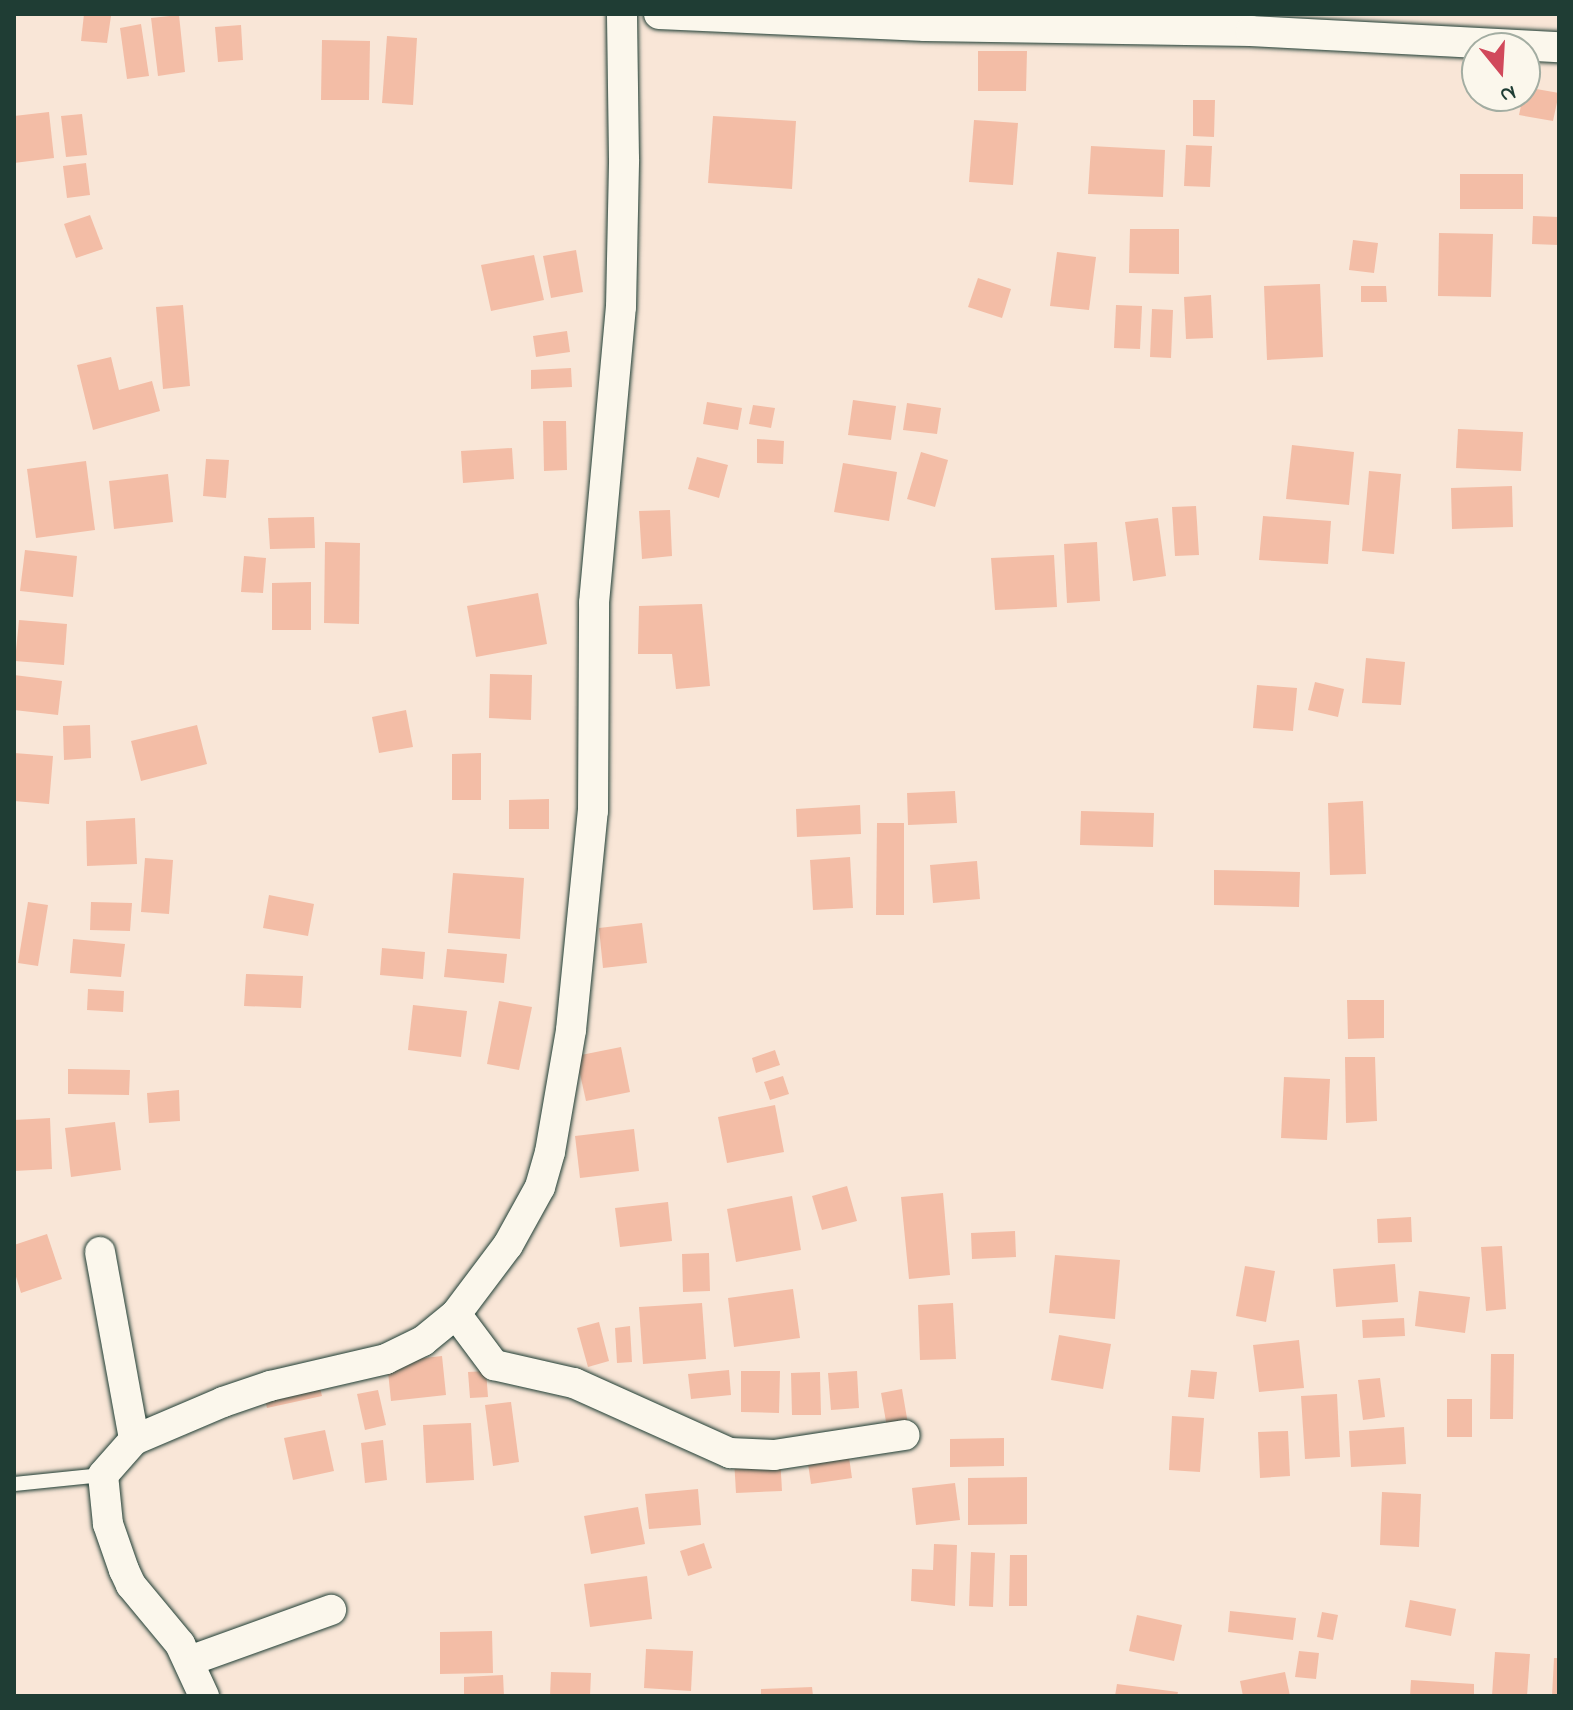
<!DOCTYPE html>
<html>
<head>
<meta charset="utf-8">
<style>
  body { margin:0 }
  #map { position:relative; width:1573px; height:1710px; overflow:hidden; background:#f9e6d7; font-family:"Indie Flower",sans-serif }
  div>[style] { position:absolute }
  .building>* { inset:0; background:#f3bda6 }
  .roads { filter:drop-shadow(0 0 2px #1f3d34) drop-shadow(0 0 2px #1f3d34) }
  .lane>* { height:14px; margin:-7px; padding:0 7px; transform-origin:7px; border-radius:7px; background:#fbf7ec }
  .street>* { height:30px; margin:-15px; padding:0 15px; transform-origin:15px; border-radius:15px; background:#fbf7ec }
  span { translate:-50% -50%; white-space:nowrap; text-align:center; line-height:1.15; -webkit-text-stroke:8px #fbf7ec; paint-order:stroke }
  .frame { position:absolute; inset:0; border:16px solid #1f3d34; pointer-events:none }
  .north { position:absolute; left:1461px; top:32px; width:80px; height:80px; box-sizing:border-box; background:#fbf7ec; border:2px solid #a3ada2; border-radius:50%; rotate:162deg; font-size:22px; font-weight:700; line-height:32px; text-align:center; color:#1f3d34 }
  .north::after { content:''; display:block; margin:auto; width:28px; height:36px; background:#d1495b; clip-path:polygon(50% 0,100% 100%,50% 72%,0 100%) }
</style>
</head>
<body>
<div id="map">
  <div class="building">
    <i style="clip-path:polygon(84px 14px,111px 16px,107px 43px,81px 41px)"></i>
    <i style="clip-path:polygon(179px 15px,185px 72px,158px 76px,151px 18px)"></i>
    <i style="clip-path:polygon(141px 24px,149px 76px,127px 79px,120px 28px)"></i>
    <i style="clip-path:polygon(241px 25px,243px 60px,218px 62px,215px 27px)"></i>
    <i style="clip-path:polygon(387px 36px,417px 38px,413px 105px,382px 103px)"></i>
    <i style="clip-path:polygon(322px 40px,370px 41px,369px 100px,321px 100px)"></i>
    <i style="clip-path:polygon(978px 51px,1027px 51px,1026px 91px,978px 91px)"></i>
    <i style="clip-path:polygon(1525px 87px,1559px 93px,1553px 121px,1519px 115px)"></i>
    <i style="clip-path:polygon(1193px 100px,1215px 100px,1214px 137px,1193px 136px)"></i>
    <i style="clip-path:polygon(49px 112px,54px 158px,14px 163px,14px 116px)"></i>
    <i style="clip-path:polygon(82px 114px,87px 155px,66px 157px,61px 116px)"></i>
    <i style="clip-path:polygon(713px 116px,796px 121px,792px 189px,708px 183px)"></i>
    <i style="clip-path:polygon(974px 120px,1018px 123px,1013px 185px,969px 182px)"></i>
    <i style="clip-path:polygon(1186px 145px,1212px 146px,1210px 187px,1184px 186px)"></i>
    <i style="clip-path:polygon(1091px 146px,1165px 150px,1163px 197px,1088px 194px)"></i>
    <i style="clip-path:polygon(86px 163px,90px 195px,67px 198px,63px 166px)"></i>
    <i style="clip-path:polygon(1460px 174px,1523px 174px,1523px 209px,1460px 209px)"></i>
    <i style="clip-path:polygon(90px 215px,103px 249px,76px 258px,64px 224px)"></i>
    <i style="clip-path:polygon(1533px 216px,1559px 217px,1559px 245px,1532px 244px)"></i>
    <i style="clip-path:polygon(1130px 229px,1179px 229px,1179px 274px,1129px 273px)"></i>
    <i style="clip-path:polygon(1439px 233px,1493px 234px,1491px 297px,1438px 296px)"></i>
    <i style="clip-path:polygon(1353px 240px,1378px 243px,1374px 273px,1349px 270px)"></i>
    <i style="clip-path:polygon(576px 250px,583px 292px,551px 298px,543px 256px)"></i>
    <i style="clip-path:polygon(1057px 252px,1096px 257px,1089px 310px,1050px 306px)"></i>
    <i style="clip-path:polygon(534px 255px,544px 300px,491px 311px,481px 265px)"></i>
    <i style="clip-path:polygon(978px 278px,1011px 289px,1002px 318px,968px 307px)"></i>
    <i style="clip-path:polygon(1320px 284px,1323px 357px,1267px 360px,1264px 286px)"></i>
    <i style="clip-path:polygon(1361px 286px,1386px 286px,1387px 302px,1361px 302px)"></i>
    <i style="clip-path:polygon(1211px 295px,1213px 338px,1186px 339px,1184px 297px)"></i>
    <i style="clip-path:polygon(183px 305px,190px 386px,163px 389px,156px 307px)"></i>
    <i style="clip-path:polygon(1116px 305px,1142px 306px,1140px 349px,1114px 348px)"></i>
    <i style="clip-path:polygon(1152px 309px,1173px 310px,1171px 358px,1150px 357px)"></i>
    <i style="clip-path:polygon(567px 331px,570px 352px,536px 357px,533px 336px)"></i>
    <i style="clip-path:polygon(111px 357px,119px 390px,152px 381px,160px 411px,93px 430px,77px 365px)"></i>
    <i style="clip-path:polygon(571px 368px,572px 387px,531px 389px,531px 370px)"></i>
    <i style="clip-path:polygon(853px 400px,896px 406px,891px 440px,848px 435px)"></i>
    <i style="clip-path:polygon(707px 402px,742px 408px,738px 430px,703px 424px)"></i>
    <i style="clip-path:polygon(907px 403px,941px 408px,937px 434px,903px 430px)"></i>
    <i style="clip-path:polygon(753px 405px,775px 408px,771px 428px,749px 424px)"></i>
    <i style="clip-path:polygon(543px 421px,566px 421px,567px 470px,544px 471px)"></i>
    <i style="clip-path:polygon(1458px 429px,1523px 432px,1521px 471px,1456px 468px)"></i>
    <i style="clip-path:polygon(757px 439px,784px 441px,783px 464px,757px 463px)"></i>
    <i style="clip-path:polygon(1292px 445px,1354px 452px,1349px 505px,1286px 499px)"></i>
    <i style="clip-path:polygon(512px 448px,514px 479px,463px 483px,461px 451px)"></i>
    <i style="clip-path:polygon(921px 452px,948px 460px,935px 507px,907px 499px)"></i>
    <i style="clip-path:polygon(697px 457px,728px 465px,719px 498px,688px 489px)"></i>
    <i style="clip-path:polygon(206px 459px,229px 460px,226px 498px,203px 496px)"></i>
    <i style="clip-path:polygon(86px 461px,95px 530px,36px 538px,27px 469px)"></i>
    <i style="clip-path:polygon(843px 463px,897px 472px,889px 521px,834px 512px)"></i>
    <i style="clip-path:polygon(1369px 471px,1401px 474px,1394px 554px,1362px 551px)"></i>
    <i style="clip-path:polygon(168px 474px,173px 522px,114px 529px,109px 481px)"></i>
    <i style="clip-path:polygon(1512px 486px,1513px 527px,1452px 529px,1451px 488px)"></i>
    <i style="clip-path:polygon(1196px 506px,1199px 555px,1175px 556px,1172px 507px)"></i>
    <i style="clip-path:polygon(670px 510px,672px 556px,642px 559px,639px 511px)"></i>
    <i style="clip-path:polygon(1263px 516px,1331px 521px,1328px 564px,1259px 560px)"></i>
    <i style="clip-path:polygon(314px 517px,315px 548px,270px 549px,268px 518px)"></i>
    <i style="clip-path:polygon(1158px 518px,1166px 576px,1133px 581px,1125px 522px)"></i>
    <i style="clip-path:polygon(325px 542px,360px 543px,359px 624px,324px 623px)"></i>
    <i style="clip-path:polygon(1097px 542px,1100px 601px,1067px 603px,1064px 544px)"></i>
    <i style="clip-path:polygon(25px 550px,77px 556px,73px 597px,20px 591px)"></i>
    <i style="clip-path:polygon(1054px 555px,1057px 607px,995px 610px,991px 558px)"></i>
    <i style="clip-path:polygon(244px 556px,266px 558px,263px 593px,241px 592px)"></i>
    <i style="clip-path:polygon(311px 582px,311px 630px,272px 630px,272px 583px)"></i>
    <i style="clip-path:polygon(538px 593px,547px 644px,476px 657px,467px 606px)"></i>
    <i style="clip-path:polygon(702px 604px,710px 686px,676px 689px,672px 654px,638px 654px,639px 606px)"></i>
    <i style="clip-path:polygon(19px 620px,67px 624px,64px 665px,15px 661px)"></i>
    <i style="clip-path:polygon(1366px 658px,1405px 662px,1401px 705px,1362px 703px)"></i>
    <i style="clip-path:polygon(490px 674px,532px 675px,531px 720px,489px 718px)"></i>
    <i style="clip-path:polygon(14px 675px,62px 681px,58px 715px,14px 710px)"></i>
    <i style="clip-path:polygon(1315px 682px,1344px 689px,1338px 717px,1308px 710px)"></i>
    <i style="clip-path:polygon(1257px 685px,1297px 688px,1293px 731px,1253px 728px)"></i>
    <i style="clip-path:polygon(406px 710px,413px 747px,379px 753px,372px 717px)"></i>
    <i style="clip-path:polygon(90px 725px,91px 758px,64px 760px,63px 726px)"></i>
    <i style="clip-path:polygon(197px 725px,207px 764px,141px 781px,131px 741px)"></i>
    <i style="clip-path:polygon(14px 753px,53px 756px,49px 804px,14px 801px)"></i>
    <i style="clip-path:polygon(481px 753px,481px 800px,452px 800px,452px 754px)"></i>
    <i style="clip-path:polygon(955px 791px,957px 823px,908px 825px,907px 793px)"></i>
    <i style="clip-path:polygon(549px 799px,549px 829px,509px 829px,509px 800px)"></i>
    <i style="clip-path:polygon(1363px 801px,1366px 874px,1330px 875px,1328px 803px)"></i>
    <i style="clip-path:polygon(860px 805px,861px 834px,797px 837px,796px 809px)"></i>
    <i style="clip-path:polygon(1081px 811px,1154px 813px,1153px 847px,1080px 845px)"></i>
    <i style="clip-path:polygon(135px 818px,137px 864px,87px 866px,86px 821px)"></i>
    <i style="clip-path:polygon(877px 823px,904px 823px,904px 915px,876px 915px)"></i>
    <i style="clip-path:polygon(850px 857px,853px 908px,813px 910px,810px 860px)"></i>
    <i style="clip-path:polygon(145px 858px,173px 860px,169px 914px,141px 912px)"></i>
    <i style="clip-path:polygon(977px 861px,980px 899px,933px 903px,930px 865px)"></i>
    <i style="clip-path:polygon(1214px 870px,1300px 872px,1299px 907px,1214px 905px)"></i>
    <i style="clip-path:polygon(453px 873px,524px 878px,520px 939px,448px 933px)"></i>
    <i style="clip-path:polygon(269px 895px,314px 904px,308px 936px,263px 928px)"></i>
    <i style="clip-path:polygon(28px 902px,48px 905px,38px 966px,18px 963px)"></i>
    <i style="clip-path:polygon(91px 902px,132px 903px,130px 931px,90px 930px)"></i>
    <i style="clip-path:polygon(642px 923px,647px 963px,603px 968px,599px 928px)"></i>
    <i style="clip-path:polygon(73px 939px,125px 944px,121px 977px,70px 973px)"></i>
    <i style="clip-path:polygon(382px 948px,425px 952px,423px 979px,380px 975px)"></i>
    <i style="clip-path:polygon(447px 949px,507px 954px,504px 983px,444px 977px)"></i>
    <i style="clip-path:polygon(246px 974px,303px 976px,301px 1008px,244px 1006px)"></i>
    <i style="clip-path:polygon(88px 989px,124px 991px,123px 1012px,87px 1010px)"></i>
    <i style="clip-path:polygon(1347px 1000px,1384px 1000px,1384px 1038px,1348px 1039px)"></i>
    <i style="clip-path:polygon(499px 1001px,532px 1007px,519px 1070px,487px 1064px)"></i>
    <i style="clip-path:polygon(413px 1005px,467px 1011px,461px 1057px,408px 1050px)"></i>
    <i style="clip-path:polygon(621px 1047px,630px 1092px,586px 1101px,576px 1056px)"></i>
    <i style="clip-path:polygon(775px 1050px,780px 1065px,756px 1073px,752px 1058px)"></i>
    <i style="clip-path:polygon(1345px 1057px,1375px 1057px,1377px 1121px,1346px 1123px)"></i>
    <i style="clip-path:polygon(68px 1069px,130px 1070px,129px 1095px,68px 1094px)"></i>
    <i style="clip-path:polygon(783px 1076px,789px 1094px,770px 1100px,764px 1082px)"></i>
    <i style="clip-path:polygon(1284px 1077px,1330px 1079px,1327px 1140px,1281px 1138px)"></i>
    <i style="clip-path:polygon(179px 1090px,180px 1121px,149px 1123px,147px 1093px)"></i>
    <i style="clip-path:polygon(775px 1105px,784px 1152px,727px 1163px,718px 1117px)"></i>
    <i style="clip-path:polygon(50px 1118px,52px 1169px,14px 1171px,14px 1120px)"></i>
    <i style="clip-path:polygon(115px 1122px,121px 1170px,71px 1177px,65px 1128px)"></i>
    <i style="clip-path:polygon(634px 1129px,639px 1171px,580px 1178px,575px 1136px)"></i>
    <i style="clip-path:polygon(847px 1186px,857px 1221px,822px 1230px,812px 1196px)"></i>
    <i style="clip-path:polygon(943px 1193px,950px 1275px,909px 1279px,901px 1197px)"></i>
    <i style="clip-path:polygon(792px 1196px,801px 1250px,736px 1262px,727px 1209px)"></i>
    <i style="clip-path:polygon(668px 1202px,672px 1241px,620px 1247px,615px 1208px)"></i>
    <i style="clip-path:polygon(1411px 1217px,1412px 1242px,1378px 1243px,1377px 1219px)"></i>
    <i style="clip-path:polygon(1015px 1231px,1016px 1257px,972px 1259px,971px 1233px)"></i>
    <i style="clip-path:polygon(47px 1234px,62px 1279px,21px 1293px,14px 1270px,14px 1245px)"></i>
    <i style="clip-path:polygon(1502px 1246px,1506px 1309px,1486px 1311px,1481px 1247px)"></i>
    <i style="clip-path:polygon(709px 1253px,710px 1291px,683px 1292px,682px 1254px)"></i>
    <i style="clip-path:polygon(1055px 1255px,1120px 1260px,1115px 1319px,1049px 1313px)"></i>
    <i style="clip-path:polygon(1395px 1264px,1398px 1302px,1336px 1307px,1333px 1269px)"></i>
    <i style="clip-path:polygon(1245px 1266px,1275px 1271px,1266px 1322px,1236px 1316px)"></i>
    <i style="clip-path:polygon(793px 1289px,800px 1338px,734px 1347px,728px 1298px)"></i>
    <i style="clip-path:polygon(1419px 1291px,1470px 1297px,1465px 1333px,1415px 1326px)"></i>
    <i style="clip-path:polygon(702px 1303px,706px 1359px,643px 1364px,639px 1307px)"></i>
    <i style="clip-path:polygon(953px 1303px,956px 1359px,920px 1360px,918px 1305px)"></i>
    <i style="clip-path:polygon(1404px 1318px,1405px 1336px,1363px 1338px,1362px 1320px)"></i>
    <i style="clip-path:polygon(599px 1322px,609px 1361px,588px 1367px,577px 1328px)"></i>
    <i style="clip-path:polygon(630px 1326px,632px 1362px,617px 1363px,615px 1328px)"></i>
    <i style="clip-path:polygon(1059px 1335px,1111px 1344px,1103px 1389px,1051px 1380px)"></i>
    <i style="clip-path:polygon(1299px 1340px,1304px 1388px,1259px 1392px,1253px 1345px)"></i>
    <i style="clip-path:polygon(1491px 1354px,1514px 1354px,1513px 1419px,1490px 1419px)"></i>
    <i style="clip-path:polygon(442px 1356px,446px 1395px,391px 1401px,387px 1362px)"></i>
    <i style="clip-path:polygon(729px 1370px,731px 1395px,691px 1399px,688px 1374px)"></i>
    <i style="clip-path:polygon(1191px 1370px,1217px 1372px,1214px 1399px,1188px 1397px)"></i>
    <i style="clip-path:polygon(486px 1371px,488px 1397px,470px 1398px,468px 1372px)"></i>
    <i style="clip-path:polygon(741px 1371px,780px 1371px,779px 1413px,741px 1412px)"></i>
    <i style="clip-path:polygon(857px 1371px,859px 1408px,831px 1410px,828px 1373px)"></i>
    <i style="clip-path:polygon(820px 1372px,821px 1415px,792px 1415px,791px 1373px)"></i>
    <i style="clip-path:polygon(1380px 1378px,1385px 1417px,1363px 1420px,1358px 1380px)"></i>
    <i style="clip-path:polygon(318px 1379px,322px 1396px,267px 1408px,263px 1391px)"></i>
    <i style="clip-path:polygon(902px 1389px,909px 1430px,888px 1433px,881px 1393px)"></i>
    <i style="clip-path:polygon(378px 1390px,386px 1425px,365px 1430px,357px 1394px)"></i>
    <i style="clip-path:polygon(1337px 1394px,1340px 1457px,1305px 1459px,1301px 1396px)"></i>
    <i style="clip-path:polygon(1447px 1399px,1472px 1399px,1472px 1437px,1447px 1437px)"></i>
    <i style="clip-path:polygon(511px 1402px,519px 1462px,493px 1466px,485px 1405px)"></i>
    <i style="clip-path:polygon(1172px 1416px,1204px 1418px,1200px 1472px,1169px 1470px)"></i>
    <i style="clip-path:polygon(471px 1423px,474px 1480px,426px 1483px,423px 1425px)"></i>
    <i style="clip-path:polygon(1404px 1427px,1406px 1464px,1351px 1467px,1349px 1431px)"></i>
    <i style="clip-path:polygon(325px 1430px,334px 1471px,293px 1480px,284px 1438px)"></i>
    <i style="clip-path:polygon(1288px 1431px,1290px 1476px,1260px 1478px,1258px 1432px)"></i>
    <i style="clip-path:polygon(1004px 1438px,1004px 1466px,950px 1467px,950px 1439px)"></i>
    <i style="clip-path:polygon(383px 1440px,387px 1480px,365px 1483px,361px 1443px)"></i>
    <i style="clip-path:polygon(848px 1450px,852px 1478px,811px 1484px,807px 1457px)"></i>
    <i style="clip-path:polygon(780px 1456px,782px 1491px,736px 1493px,734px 1459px)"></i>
    <i style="clip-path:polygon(1027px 1477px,1027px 1524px,968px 1525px,968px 1478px)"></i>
    <i style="clip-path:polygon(955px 1483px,960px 1520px,916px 1525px,912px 1488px)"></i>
    <i style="clip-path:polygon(698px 1489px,701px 1525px,649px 1529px,645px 1494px)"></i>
    <i style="clip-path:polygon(1382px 1492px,1421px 1494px,1419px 1547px,1380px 1545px)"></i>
    <i style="clip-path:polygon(638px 1507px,645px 1544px,591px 1554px,584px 1516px)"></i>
    <i style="clip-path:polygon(704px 1543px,712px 1568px,688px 1576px,680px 1551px)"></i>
    <i style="clip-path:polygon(934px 1544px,957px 1545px,955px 1606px,911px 1601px,912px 1569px,933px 1570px)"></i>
    <i style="clip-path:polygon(971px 1552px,995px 1553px,993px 1607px,969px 1606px)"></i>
    <i style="clip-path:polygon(1010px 1555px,1027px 1555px,1027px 1606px,1009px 1606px)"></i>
    <i style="clip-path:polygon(647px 1576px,652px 1619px,590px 1627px,584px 1584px)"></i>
    <i style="clip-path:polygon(1410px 1600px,1456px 1609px,1451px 1636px,1405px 1627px)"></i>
    <i style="clip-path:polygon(1230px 1611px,1296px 1618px,1293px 1640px,1228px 1632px)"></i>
    <i style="clip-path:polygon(1322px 1612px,1338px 1615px,1333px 1640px,1317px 1637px)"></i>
    <i style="clip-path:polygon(1137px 1615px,1182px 1625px,1174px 1661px,1129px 1651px)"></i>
    <i style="clip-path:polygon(492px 1631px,493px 1673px,440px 1674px,440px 1632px)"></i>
    <i style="clip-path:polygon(646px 1649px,693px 1651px,691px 1691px,644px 1688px)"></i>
    <i style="clip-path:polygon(1299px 1651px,1319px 1653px,1316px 1679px,1295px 1677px)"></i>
    <i style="clip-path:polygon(1495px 1652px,1530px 1654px,1527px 1696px,1492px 1696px)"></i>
    <i style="clip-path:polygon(1554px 1658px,1559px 1658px,1559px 1696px,1552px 1696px)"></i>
    <i style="clip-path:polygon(551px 1672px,591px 1673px,590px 1696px,550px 1696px)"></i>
    <i style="clip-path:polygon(1285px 1672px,1290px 1696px,1243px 1696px,1240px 1681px)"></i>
    <i style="clip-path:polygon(503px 1675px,504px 1696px,464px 1696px,464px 1677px)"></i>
    <i style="clip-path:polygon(1411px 1680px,1474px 1684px,1474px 1696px,1410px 1696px)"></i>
    <i style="clip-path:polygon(1117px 1684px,1178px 1692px,1177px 1696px,1115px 1696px)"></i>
    <i style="clip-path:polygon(812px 1687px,813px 1696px,761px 1696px,761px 1689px)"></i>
  </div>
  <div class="roads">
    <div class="lane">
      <i style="left:14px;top:1484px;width:89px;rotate:-5.8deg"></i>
    </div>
    <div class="street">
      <i style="left:659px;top:14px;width:266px;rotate:2.6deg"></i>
      <i style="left:925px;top:26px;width:326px;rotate:0.9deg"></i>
      <i style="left:1251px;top:31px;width:308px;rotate:3deg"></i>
      <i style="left:100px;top:1252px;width:191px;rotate:79.7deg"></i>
      <i style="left:456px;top:1314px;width:64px;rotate:53.3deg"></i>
      <i style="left:494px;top:1365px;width:82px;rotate:12.7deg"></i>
      <i style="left:574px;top:1383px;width:171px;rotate:24.2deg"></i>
      <i style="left:730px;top:1453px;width:44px;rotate:2.6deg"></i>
      <i style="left:774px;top:1455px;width:132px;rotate:-8.7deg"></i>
      <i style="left:189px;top:1661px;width:151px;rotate:-19.8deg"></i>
      <i style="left:204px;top:1696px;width:57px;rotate:-114.8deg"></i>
      <i style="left:180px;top:1644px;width:77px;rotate:-129.7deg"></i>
      <i style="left:131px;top:1585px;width:17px;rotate:-115deg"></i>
      <i style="left:124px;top:1570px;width:49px;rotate:-109.2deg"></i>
      <i style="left:108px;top:1524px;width:49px;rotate:-95.8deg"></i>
      <i style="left:103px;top:1475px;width:47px;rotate:-48.5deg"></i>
      <i style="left:134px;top:1440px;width:97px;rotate:-23.1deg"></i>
      <i style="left:223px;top:1402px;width:50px;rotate:-18.8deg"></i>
      <i style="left:270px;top:1386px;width:119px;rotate:-13.1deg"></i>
      <i style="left:386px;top:1359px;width:41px;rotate:-25.9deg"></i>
      <i style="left:423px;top:1341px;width:43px;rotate:-39.3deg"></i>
      <i style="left:456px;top:1314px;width:86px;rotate:-53deg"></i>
      <i style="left:508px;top:1245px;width:66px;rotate:-61.1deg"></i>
      <i style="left:540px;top:1187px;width:36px;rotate:-74deg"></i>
      <i style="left:550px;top:1152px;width:124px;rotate:-80.2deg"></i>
      <i style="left:571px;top:1030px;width:220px;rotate:-84.3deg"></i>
      <i style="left:593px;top:811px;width:208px;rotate:-89.7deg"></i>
      <i style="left:594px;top:603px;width:297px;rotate:-84.8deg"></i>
      <i style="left:621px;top:307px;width:148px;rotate:-88.8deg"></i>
      <i style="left:624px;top:159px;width:145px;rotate:-90.8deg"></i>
    </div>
  </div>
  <div class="frame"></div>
  <div class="north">N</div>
</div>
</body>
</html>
